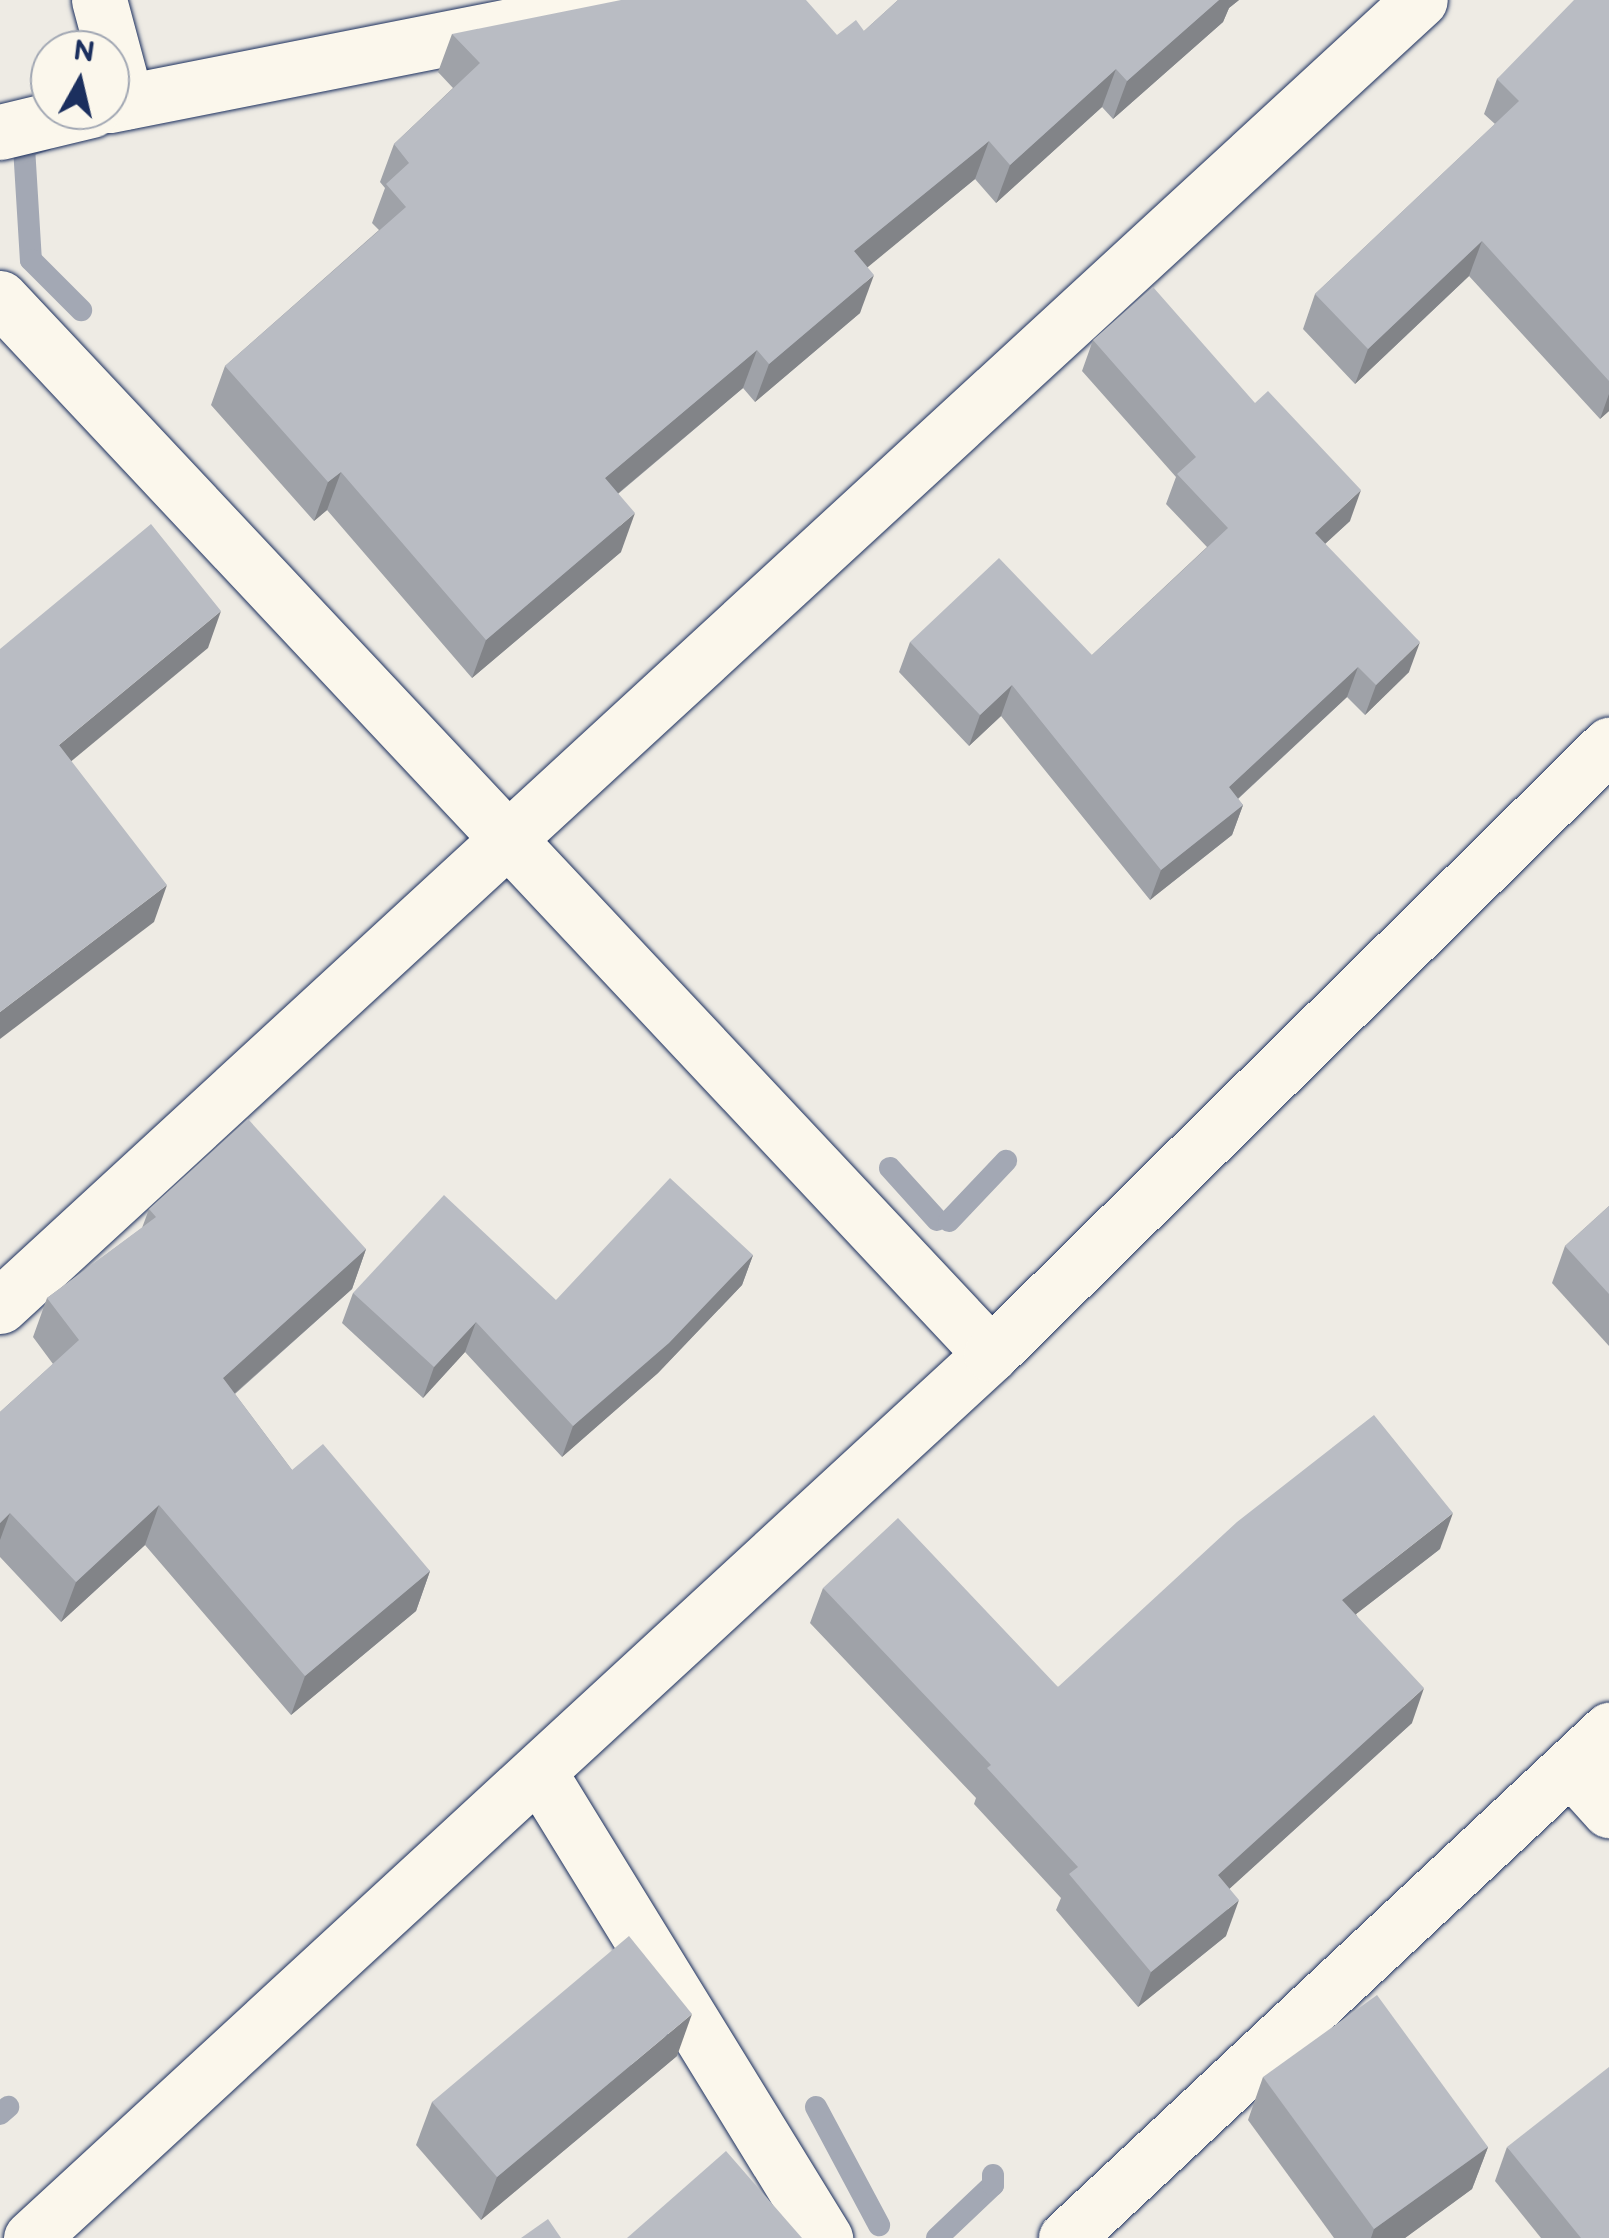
<!DOCTYPE html>
<html>
<head>
<meta charset="utf-8">
<style>
  body { margin:0 }
  #map { position:relative; width:1609px; height:2238px; overflow:hidden; background:#eeebe4; font-family:"Balsamiq Sans",sans-serif }
  div>[style] { position:absolute }
  .stream>* { height:22px; margin:-11px; padding:0 11px; transform-origin:11px; border-radius:11px; background:#a3a8b4 }
  .roads { filter:drop-shadow(0 0 2px #1b2f5e) drop-shadow(0 0 2px #1b2f5e) }
  .minor>* { height:55px; margin:-27.5px; padding:0 27.5px; transform-origin:27.5px; border-radius:27.5px; background:#fbf7ec }
  .wall>* { inset:0; background:#9fa2a8 }
  .shaded-wall>* { inset:0; background:#828488 }
  .building>* { inset:0; background:#b9bcc3 }
  span { translate:-50% -50%; white-space:nowrap; text-align:center; line-height:1.15; -webkit-text-stroke:10px #fbf7ec; paint-order:stroke }
  .north { position:absolute; left:30px; top:30px; width:100px; height:100px; box-sizing:border-box; background:#fbf7ec; border:2px solid #a1a7b3; border-radius:50%; rotate:8deg; font-size:28px; font-weight:700; line-height:40px; text-align:center; color:#1b2f5e }
  .north::after { content:''; display:block; margin:auto; width:35px; height:45px; background:#1b2f5e; clip-path:polygon(50% 0,100% 100%,50% 72%,0 100%) }
</style>
</head>
<body>
<div id="map">
  <div class="stream">
    <i style="left:45px;top:140px;width:22px;rotate:162deg"></i>
    <i style="left:24px;top:147px;width:113px;rotate:86.5deg"></i>
    <i style="left:31px;top:260px;width:71px;rotate:45deg"></i>
    <i style="left:890px;top:1168px;width:70px;rotate:47.9deg"></i>
    <i style="left:949px;top:1221px;width:83px;rotate:-46.5deg"></i>
    <i style="left:816px;top:2107px;width:134px;rotate:61.9deg"></i>
    <i style="left:0;top:2114px;width:11px;rotate:-41deg"></i>
    <i style="left:937px;top:2238px;width:77px;rotate:-43.4deg"></i>
    <i style="left:993px;top:2185px;width:10px;rotate:-90deg"></i>
  </div>
  <div class="roads">
    <div class="minor">
      <i style="left:99px;top:0;width:105px;rotate:75deg"></i>
      <i style="left:110px;top:105px;width:541px;rotate:-11.19deg"></i>
      <i style="left:0;top:132px;width:94px;rotate:-13.6deg"></i>
      <i style="left:0;top:298px;width:1448px;rotate:46.82deg"></i>
      <i style="left:0;top:1306px;width:1929px;rotate:-42.61deg"></i>
      <i style="left:1571px;top:1768px;width:57px;rotate:47.9deg"></i>
      <i style="left:540px;top:1774px;width:545px;rotate:58.44deg"></i>
      <i style="left:31px;top:2238px;width:1305px;rotate:-42.64deg"></i>
      <i style="left:991px;top:1354px;width:868px;rotate:-44.58deg"></i>
      <i style="left:1066px;top:2238px;width:744px;rotate:-43.09deg"></i>
    </div>
  </div>
  <div class="wall">
    <i style="clip-path:polygon(898px 0,1239px 0,1229px 8px,1223px 22px,1113px 119px,1102px 107px,996px 203px,975px 179px,867px 267px,860px 313px,755px 402px,743px 388px,618px 494px,621px 552px,472px 678px,327px 510px,314px 521px,211px 405px,225px 366px,379px 230px,372px 223px,385px 188px,380px 182px,394px 144px,453px 88px,438px 72px,452px 34px,837px 35px,864px 31px)"></i>
    <i style="clip-path:polygon(1609px 0,1609px 411px,1600px 419px,1469px 276px,1355px 384px,1303px 329px,1315px 294px,1495px 124px,1484px 114px,1497px 79px)"></i>
    <i style="clip-path:polygon(1093px 340px,1350px 521px,1325px 544px,1409px 672px,1365px 715px,1347px 697px,1238px 799px,1243px 805px,1232px 835px,1150px 900px,1001px 716px,969px 746px,899px 672px,910px 642px,1092px 655px,1207px 547px,1166px 504px,1176px 477px,1082px 371px)"></i>
    <i style="clip-path:polygon(1609px 1206px,1609px 1346px,1552px 1283px,1565px 1246px)"></i>
    <i style="clip-path:polygon(149px 1209px,366px 1249px,352px 1289px,235px 1394px,292px 1470px,430px 1571px,416px 1611px,291px 1715px,145px 1545px,61px 1622px,0 1557px,0 1412px,53px 1364px,33px 1337px,47px 1298px,142px 1228px)"></i>
    <i style="clip-path:polygon(753px 1255px,742px 1285px,658px 1373px,562px 1457px,465px 1352px,423px 1398px,342px 1323px,353px 1293px,556px 1300px)"></i>
    <i style="clip-path:polygon(1440px 1549px,1356px 1614px,1412px 1723px,1229px 1889px,1226px 1936px,1138px 2007px,1056px 1910px,1061px 1898px,974px 1804px,976px 1798px,810px 1623px,823px 1588px,1058px 1687px)"></i>
    <i style="clip-path:polygon(677px 2056px,481px 2220px,416px 2145px,432px 2102px)"></i>
    <i style="clip-path:polygon(1263px 2077px,1488px 2147px,1472px 2189px,1405px 2238px,1334px 2238px,1248px 2120px)"></i>
    <i style="clip-path:polygon(1507px 2147px,1609px 2238px,1541px 2238px,1495px 2181px)"></i>
  </div>
  <div class="shaded-wall">
    <i style="clip-path:polygon(1219px 0,1239px 0,1229px 8px,1223px 22px,1113px 119px,1127px 81px)"></i>
    <i style="clip-path:polygon(1116px 69px,1102px 107px,996px 203px,1010px 165px)"></i>
    <i style="clip-path:polygon(989px 141px,975px 179px,840px 290px,854px 251px)"></i>
    <i style="clip-path:polygon(1482px 241px,1469px 276px,1355px 384px,1368px 349px)"></i>
    <i style="clip-path:polygon(874px 275px,860px 313px,755px 402px,769px 364px)"></i>
    <i style="clip-path:polygon(757px 350px,743px 388px,591px 516px,605px 478px)"></i>
    <i style="clip-path:polygon(1609px 394px,1609px 411px,1600px 419px)"></i>
    <i style="clip-path:polygon(341px 472px,327px 510px,314px 521px,328px 482px)"></i>
    <i style="clip-path:polygon(1361px 490px,1350px 521px,1304px 563px,1315px 533px)"></i>
    <i style="clip-path:polygon(635px 513px,621px 552px,472px 678px,486px 640px)"></i>
    <i style="clip-path:polygon(221px 611px,208px 648px,45px 783px,59px 745px)"></i>
    <i style="clip-path:polygon(1420px 642px,1409px 672px,1365px 715px,1376px 685px)"></i>
    <i style="clip-path:polygon(1358px 667px,1347px 697px,1218px 817px,1229px 787px)"></i>
    <i style="clip-path:polygon(1012px 685px,1001px 716px,969px 746px,980px 715px)"></i>
    <i style="clip-path:polygon(1243px 805px,1232px 835px,1150px 900px,1161px 870px)"></i>
    <i style="clip-path:polygon(167px 885px,154px 922px,0 1039px,0 1012px)"></i>
    <i style="clip-path:polygon(366px 1249px,352px 1289px,208px 1417px,223px 1378px)"></i>
    <i style="clip-path:polygon(753px 1255px,742px 1285px,658px 1373px,562px 1457px,573px 1426px)"></i>
    <i style="clip-path:polygon(476px 1322px,465px 1352px,423px 1398px,434px 1367px)"></i>
    <i style="clip-path:polygon(159px 1505px,145px 1545px,61px 1622px,76px 1582px)"></i>
    <i style="clip-path:polygon(10px 1513px,0 1540px,0 1523px)"></i>
    <i style="clip-path:polygon(1453px 1513px,1440px 1549px,1329px 1635px,1342px 1600px)"></i>
    <i style="clip-path:polygon(430px 1571px,416px 1611px,291px 1715px,305px 1676px)"></i>
    <i style="clip-path:polygon(1424px 1688px,1412px 1723px,1205px 1911px,1218px 1875px)"></i>
    <i style="clip-path:polygon(1239px 1900px,1226px 1936px,1138px 2007px,1151px 1972px)"></i>
    <i style="clip-path:polygon(692px 2014px,677px 2056px,481px 2220px,497px 2177px)"></i>
    <i style="clip-path:polygon(1488px 2147px,1472px 2189px,1405px 2238px,1371px 2238px,1374px 2229px)"></i>
  </div>
  <div class="building">
    <i style="clip-path:polygon(621px 0,806px 0,837px 35px,856px 20px,864px 31px,898px 0,1219px 0,1127px 81px,1116px 69px,1010px 165px,989px 141px,854px 251px,874px 275px,769px 364px,757px 350px,605px 478px,635px 513px,486px 640px,341px 472px,328px 482px,225px 366px,406px 207px,386px 184px,409px 163px,394px 144px,480px 63px,452px 34px)"></i>
    <i style="clip-path:polygon(1574px 0,1609px 0,1609px 381px,1482px 241px,1368px 349px,1315px 294px,1519px 101px,1497px 79px)"></i>
    <i style="clip-path:polygon(1153px 287px,1255px 403px,1268px 391px,1361px 490px,1315px 533px,1420px 642px,1376px 685px,1358px 667px,1229px 787px,1243px 805px,1161px 870px,1012px 685px,980px 715px,910px 642px,999px 558px,1092px 655px,1228px 528px,1177px 474px,1196px 457px,1093px 340px)"></i>
    <i style="clip-path:polygon(151px 524px,221px 611px,59px 745px,167px 885px,0 1012px,0 649px)"></i>
    <i style="clip-path:polygon(248px 1119px,366px 1249px,223px 1378px,292px 1470px,323px 1444px,430px 1571px,305px 1676px,159px 1505px,76px 1582px,10px 1513px,0 1523px,0 1412px,79px 1340px,47px 1298px,156px 1217px,149px 1209px)"></i>
    <i style="clip-path:polygon(670px 1178px,753px 1255px,669px 1343px,573px 1426px,476px 1322px,434px 1367px,353px 1293px,444px 1195px,556px 1300px)"></i>
    <i style="clip-path:polygon(1609px 1206px,1609px 1294px,1565px 1246px)"></i>
    <i style="clip-path:polygon(1374px 1415px,1453px 1513px,1342px 1600px,1424px 1688px,1218px 1875px,1239px 1900px,1151px 1972px,1069px 1874px,1078px 1867px,987px 1768px,991px 1765px,823px 1588px,898px 1518px,1058px 1687px,1237px 1522px)"></i>
    <i style="clip-path:polygon(629px 1936px,692px 2014px,497px 2177px,432px 2102px)"></i>
    <i style="clip-path:polygon(1377px 1995px,1488px 2147px,1374px 2229px,1263px 2077px)"></i>
    <i style="clip-path:polygon(1609px 2067px,1609px 2238px,1581px 2238px,1507px 2147px)"></i>
    <i style="clip-path:polygon(726px 2151px,802px 2238px,627px 2238px)"></i>
    <i style="clip-path:polygon(548px 2219px,561px 2238px,521px 2238px)"></i>
  </div>
  <div class="north">N</div>
</div>
</body>
</html>
